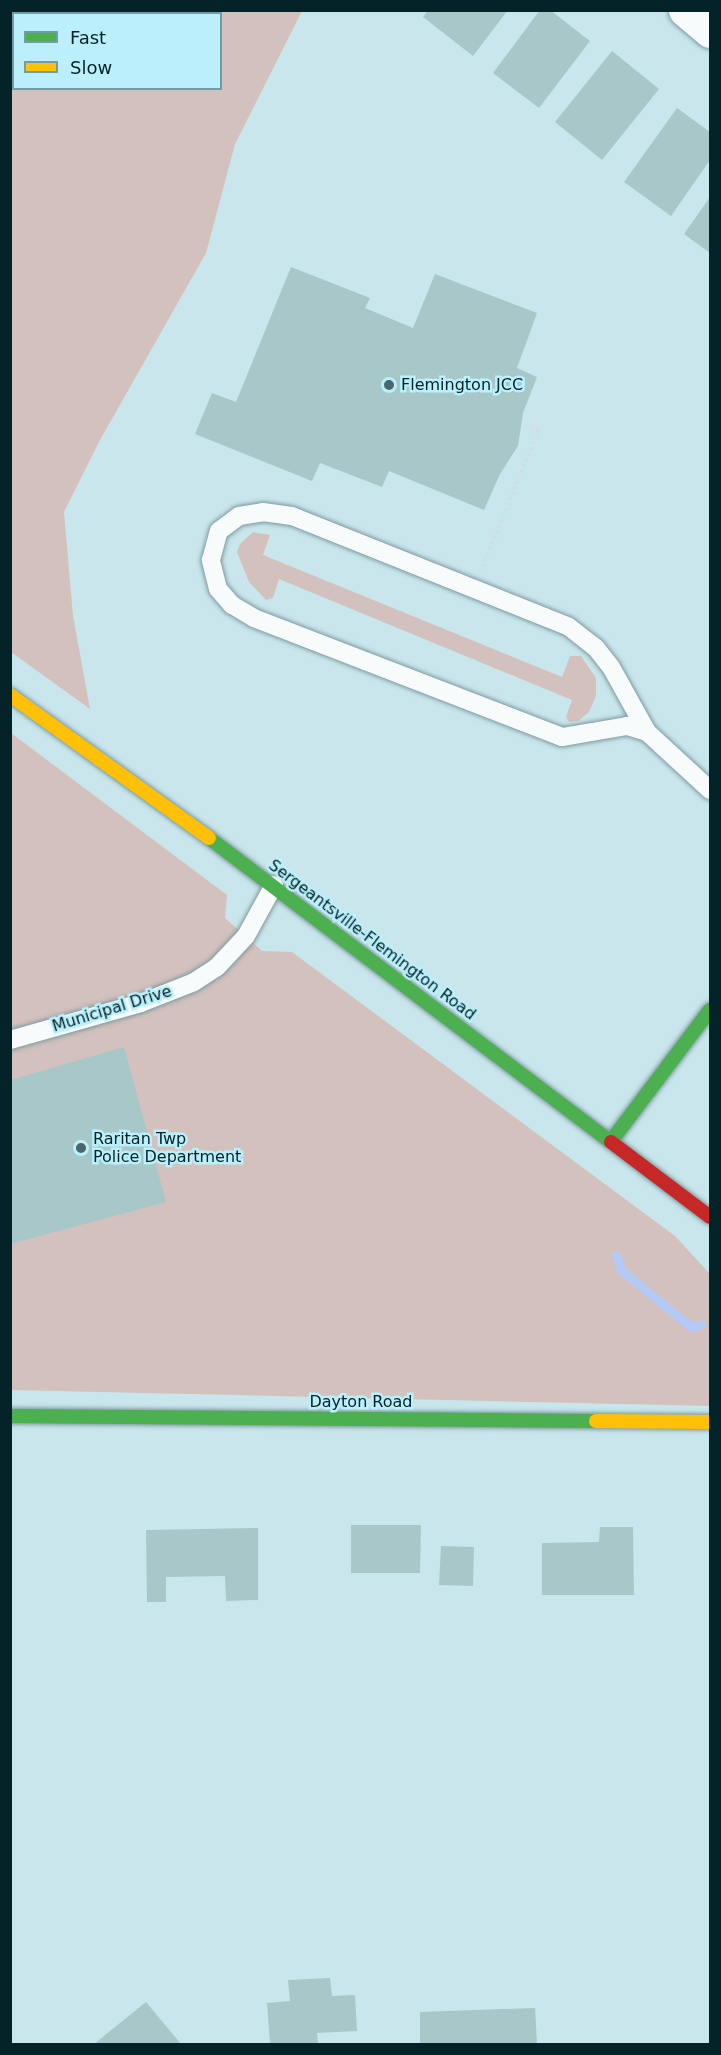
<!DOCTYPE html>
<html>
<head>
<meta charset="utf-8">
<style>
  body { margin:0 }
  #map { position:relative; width:721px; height:2055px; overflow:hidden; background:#c9e6ec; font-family:"DejaVu Sans",sans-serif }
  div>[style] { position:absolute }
  .green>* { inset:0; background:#d3c1bd }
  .stream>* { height:9px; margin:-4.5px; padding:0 4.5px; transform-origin:4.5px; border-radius:4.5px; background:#b5c9f5 }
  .building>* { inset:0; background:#a7c7c9 }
  .path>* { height:4px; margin-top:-2px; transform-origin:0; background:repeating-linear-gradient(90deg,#d2dbde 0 1.5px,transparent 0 6px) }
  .roads { filter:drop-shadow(0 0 2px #7e9aa0) drop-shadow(0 0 2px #7e9aa0) }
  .lane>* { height:18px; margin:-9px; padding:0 9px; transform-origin:9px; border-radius:9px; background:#f7fbfc }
  .street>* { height:33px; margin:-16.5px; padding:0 16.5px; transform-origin:16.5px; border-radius:16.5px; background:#f7fbfc }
  .fast>* { height:14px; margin:-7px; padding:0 7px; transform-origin:7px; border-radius:7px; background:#4caf50 }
  .slow>* { height:14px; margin:-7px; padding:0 7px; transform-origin:7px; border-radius:7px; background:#ffc107 }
  .jam>* { height:14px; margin:-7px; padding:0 7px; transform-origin:7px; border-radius:7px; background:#c62828 }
  .dots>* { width:16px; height:16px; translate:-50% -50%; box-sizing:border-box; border:3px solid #baeffb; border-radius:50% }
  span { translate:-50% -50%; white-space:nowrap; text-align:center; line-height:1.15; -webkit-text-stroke:5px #baeffb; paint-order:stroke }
  .poi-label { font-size:16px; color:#042329 }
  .left { translate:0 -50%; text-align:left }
  .street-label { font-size:16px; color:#042329 }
  .frame { position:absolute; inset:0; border:12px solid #042329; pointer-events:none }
  .legend { position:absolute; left:12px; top:12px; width:210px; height:78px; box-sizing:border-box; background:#baeffb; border:2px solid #719da7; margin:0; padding:8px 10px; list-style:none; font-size:18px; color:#042329 }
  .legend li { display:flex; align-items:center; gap:12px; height:30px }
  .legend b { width:30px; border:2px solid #719da7 }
</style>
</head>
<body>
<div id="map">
  <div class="green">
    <i style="clip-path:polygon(evenodd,11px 10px,302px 11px,235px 144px,206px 253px,100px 440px,64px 512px,73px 616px,90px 709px,11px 652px,11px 10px,14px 14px,220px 14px,220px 88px,14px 88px,14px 14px)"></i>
    <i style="clip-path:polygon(253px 532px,270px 535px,263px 555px,562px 677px,570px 656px,581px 656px,596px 678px,596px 696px,589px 712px,578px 721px,569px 722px,566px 717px,572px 700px,279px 579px,273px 598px,266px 600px,249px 582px,237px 552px,240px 544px)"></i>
    <i style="clip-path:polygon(11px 733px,227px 895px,225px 918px,262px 951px,292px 952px,675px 1236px,710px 1274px,710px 1406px,11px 1390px)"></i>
  </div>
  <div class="stream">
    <i style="left:616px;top:1255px;width:16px;rotate:72deg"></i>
    <i style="left:621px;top:1270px;width:49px;rotate:39.2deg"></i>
    <i style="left:659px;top:1301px;width:41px;rotate:39.1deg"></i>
    <i style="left:691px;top:1327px;width:11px;rotate:-15deg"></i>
  </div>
  <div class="building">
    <i style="clip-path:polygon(428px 10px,508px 10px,473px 56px,423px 17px)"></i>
    <i style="clip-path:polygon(540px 10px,550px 10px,590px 41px,539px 108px,493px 73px)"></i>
    <i style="clip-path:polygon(612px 51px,659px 89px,602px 160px,555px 122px)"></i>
    <i style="clip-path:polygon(677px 108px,710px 132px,710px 160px,671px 216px,624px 182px)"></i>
    <i style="clip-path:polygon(710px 197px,710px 253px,684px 234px)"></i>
    <i style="clip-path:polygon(291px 267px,370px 298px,365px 308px,413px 328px,435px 274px,537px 313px,517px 368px,537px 377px,523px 413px,518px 446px,500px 474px,484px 510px,389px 471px,382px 487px,320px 463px,312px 481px,195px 434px,212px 393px,236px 402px)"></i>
    <i style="clip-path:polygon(124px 1047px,166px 1202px,10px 1244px,10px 1080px)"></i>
    <i style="clip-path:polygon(351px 1525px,421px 1525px,420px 1573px,351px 1573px)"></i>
    <i style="clip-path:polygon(600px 1527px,633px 1527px,634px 1595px,542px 1595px,542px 1543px,599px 1542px)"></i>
    <i style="clip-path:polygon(258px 1528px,258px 1600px,226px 1601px,225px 1576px,166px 1577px,166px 1602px,147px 1602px,146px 1530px)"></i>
    <i style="clip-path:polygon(441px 1546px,474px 1547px,473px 1586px,439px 1585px)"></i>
    <i style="clip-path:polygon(330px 1978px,332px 1996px,355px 1995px,357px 2031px,317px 2033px,318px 2044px,270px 2044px,267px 2003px,290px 2001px,288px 1980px)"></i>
    <i style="clip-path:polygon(146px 2002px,181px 2044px,94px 2044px)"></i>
    <i style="clip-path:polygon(535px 2008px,537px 2044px,420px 2044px,420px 2012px)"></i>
  </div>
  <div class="path">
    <i style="left:483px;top:566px;width:148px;rotate:-67.8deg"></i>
    <i style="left:539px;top:429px;width:14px;rotate:-159deg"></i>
  </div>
  <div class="roads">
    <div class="lane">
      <i style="left:647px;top:732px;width:21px;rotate:-163deg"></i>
      <i style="left:627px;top:726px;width:66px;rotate:170.4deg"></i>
      <i style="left:562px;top:737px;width:330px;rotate:-158.9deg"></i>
      <i style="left:254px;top:618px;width:26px;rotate:-149deg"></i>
      <i style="left:232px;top:605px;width:21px;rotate:-131deg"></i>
      <i style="left:218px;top:589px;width:30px;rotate:-104deg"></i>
      <i style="left:211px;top:560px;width:30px;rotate:-75deg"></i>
      <i style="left:219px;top:531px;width:25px;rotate:-37deg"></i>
      <i style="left:239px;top:516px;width:24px;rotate:-9deg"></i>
      <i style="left:263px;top:512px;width:29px;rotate:8deg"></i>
      <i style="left:292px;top:516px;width:298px;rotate:21.8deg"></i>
      <i style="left:569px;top:627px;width:34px;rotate:38deg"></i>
      <i style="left:596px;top:648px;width:24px;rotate:52deg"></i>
      <i style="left:611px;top:667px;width:74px;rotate:61deg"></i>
      <i style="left:647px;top:732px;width:86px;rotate:42.6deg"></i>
      <i style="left:10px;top:1040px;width:136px;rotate:-15.8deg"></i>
      <i style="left:141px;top:1003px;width:57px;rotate:-21.6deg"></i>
      <i style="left:194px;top:982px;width:27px;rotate:-33deg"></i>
      <i style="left:217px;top:967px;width:42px;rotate:-46.9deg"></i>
      <i style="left:246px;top:936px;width:58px;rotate:-61.2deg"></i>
    </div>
    <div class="street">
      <i style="left:685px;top:10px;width:33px;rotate:40deg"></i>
    </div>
    <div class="fast">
      <i style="left:209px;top:838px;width:504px;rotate:37.1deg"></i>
      <i style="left:612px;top:1140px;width:163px;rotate:-53deg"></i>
      <i style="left:10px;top:1416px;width:586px;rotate:0.49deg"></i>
    </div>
    <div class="slow">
      <i style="left:10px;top:695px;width:245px;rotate:35.7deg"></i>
      <i style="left:596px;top:1421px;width:114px;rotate:0.5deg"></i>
    </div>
    <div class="jam">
      <i style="left:611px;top:1142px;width:124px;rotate:37.1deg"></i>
    </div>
  </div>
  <div class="dots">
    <i style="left:389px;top:385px;background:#49676d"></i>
    <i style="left:81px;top:1148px;background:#49676d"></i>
  </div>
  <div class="poi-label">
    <span class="left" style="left:401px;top:385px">Flemington JCC</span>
    <span class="left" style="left:93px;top:1148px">Raritan Twp<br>Police Department</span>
  </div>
  <div class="street-label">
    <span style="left:372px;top:940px;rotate:37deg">Sergeantsville-Flemington Road</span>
    <span style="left:112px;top:1009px;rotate:-17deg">Municipal Drive</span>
    <span style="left:361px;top:1402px">Dayton Road</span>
  </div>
  <div class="frame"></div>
  <ul class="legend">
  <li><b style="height:8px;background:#4caf50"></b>Fast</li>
  <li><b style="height:8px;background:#ffc107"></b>Slow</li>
  </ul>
</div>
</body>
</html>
